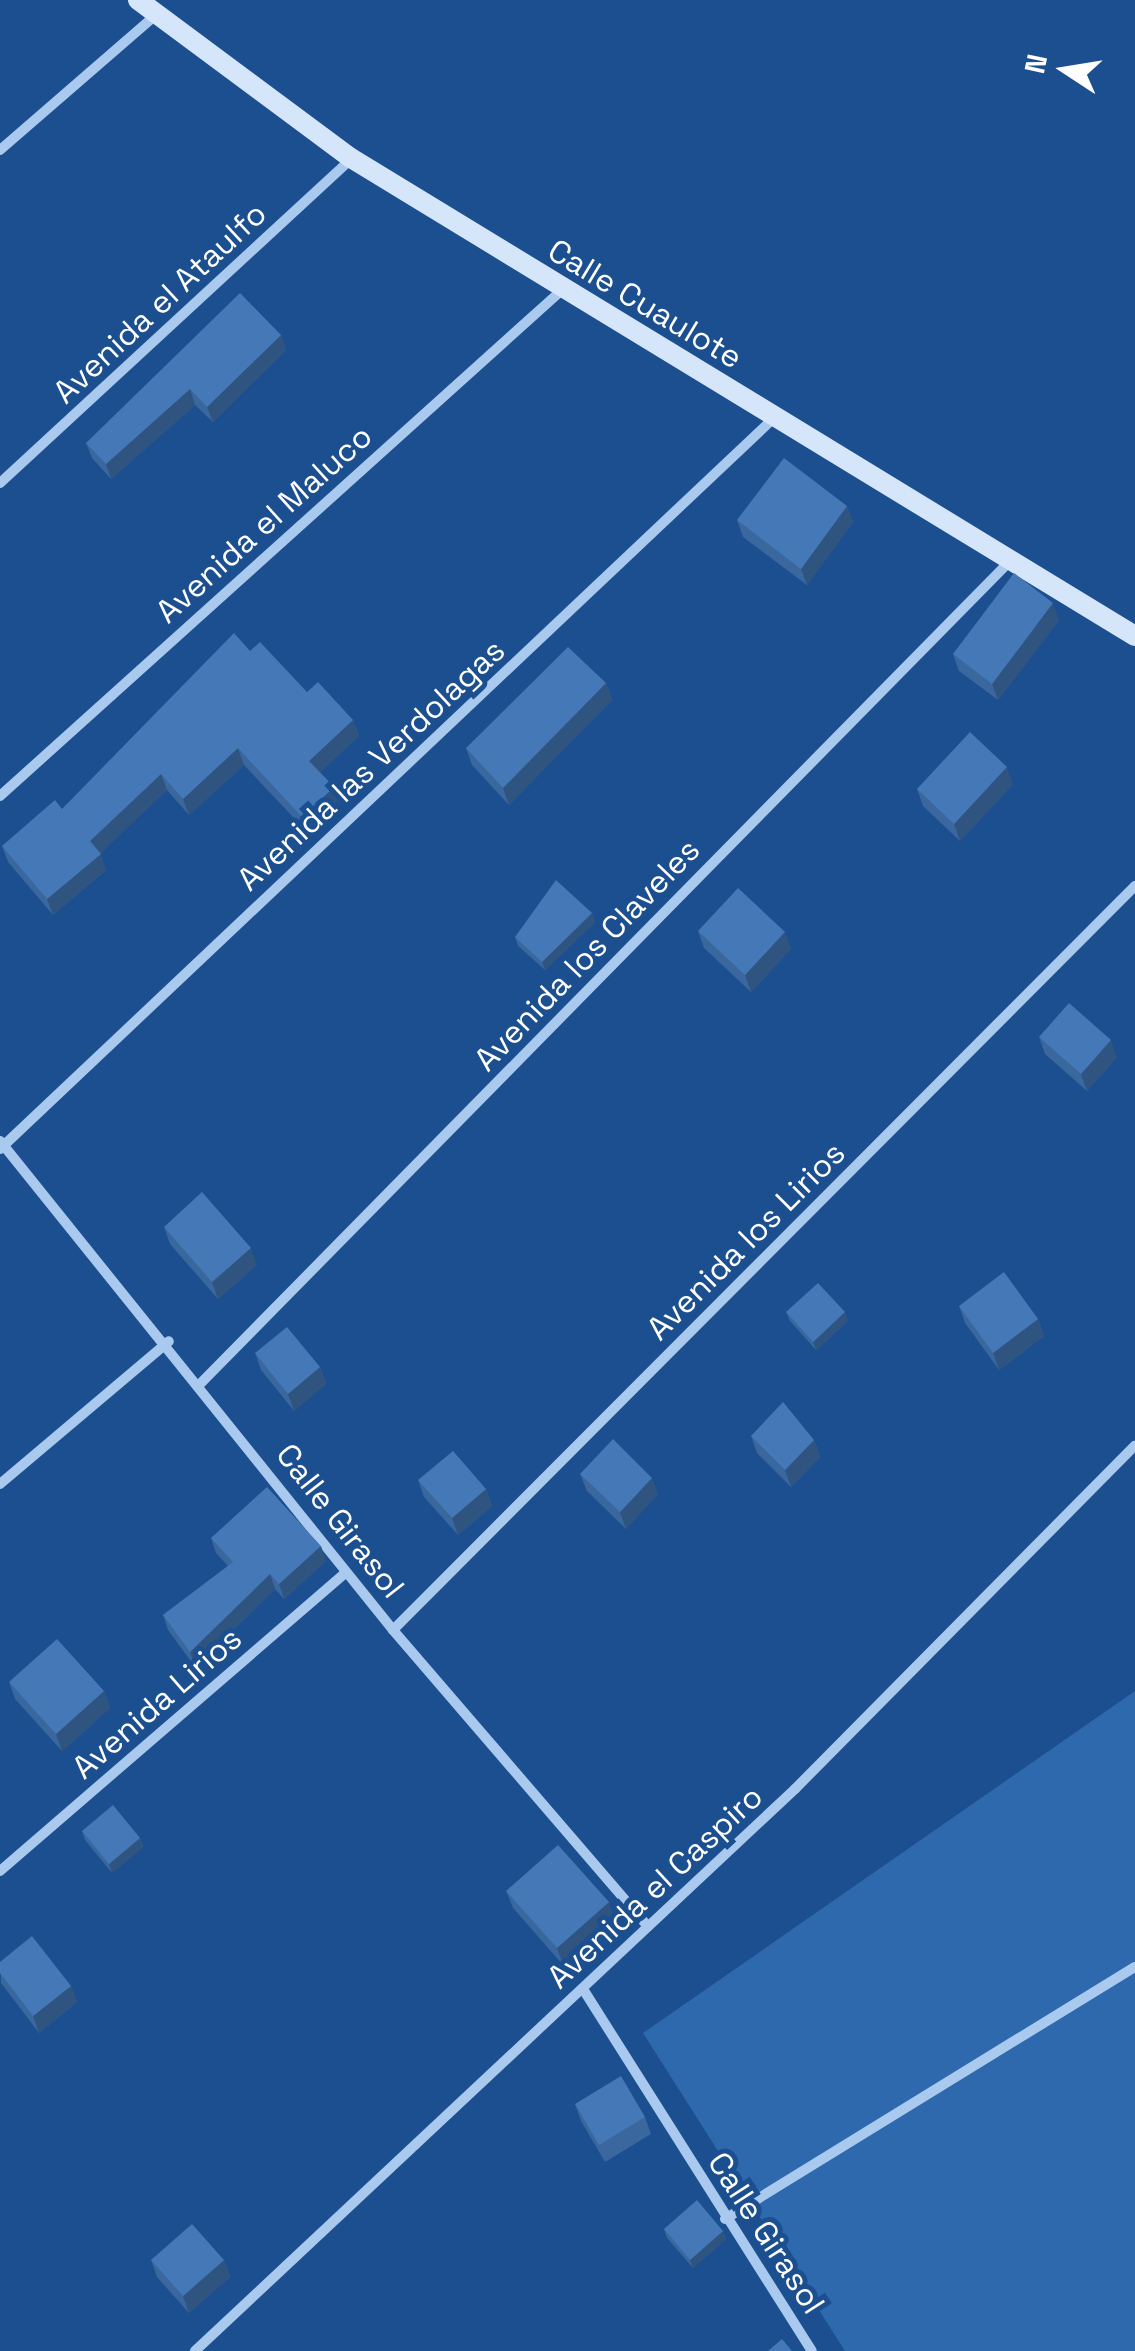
<!DOCTYPE html>
<html>
<head>
<meta charset="utf-8">
<style>
  body { margin:0 }
  #map { position:relative; width:1135px; height:2351px; overflow:hidden; background:#1b4f8f; font-family:"Space Grotesk",sans-serif }
  div>[style] { position:absolute }
  .green>* { inset:0; background:#2e69ad }
  .street>* { height:10px; margin:-5px; padding:0 5px; transform-origin:5px; border-radius:5px; background:#a9c9ee }
  .secondary>* { height:20px; margin:-10px; padding:0 10px; transform-origin:10px; border-radius:10px; background:#d6e6fa }
  .wall>* { inset:0; background:#3a679d }
  .shaded-wall>* { inset:0; background:#305480 }
  .building>* { inset:0; background:#4478b7 }
  span { translate:-50% -50%; white-space:nowrap; text-align:center; line-height:1.15; -webkit-text-stroke:10px #1b4f8f; paint-order:stroke }
  .street-label { font-size:32px; color:#fff }
  .north { position:absolute; left:1015px; top:20px; width:100px; height:100px; -webkit-text-stroke:8px #1b4f8f; paint-order:stroke; rotate:282deg; font-size:28px; font-weight:700; line-height:40px; text-align:center; color:#fff }
  .north::after { content:''; display:block; margin:auto; width:35px; height:45px; background:#fff; clip-path:polygon(50% 0,100% 100%,50% 72%,0 100%) }
</style>
</head>
<body>
<div id="map">
  <div class="green">
    <i style="clip-path:polygon(1135px 1691px,1135px 2351px,845px 2351px,643px 2033px)"></i>
  </div>
  <div class="street">
    <i style="left:0;top:150px;width:208px;rotate:-40.9deg"></i>
    <i style="left:0;top:483px;width:478px;rotate:-42.7deg"></i>
    <i style="left:0;top:796px;width:756px;rotate:-42deg"></i>
    <i style="left:0;top:1141px;width:627px;rotate:51.21deg"></i>
    <i style="left:393px;top:1630px;width:391px;rotate:49.3deg"></i>
    <i style="left:0;top:1149px;width:1066px;rotate:-43.37deg"></i>
    <i style="left:201px;top:1383px;width:1152px;rotate:-45.46deg"></i>
    <i style="left:0;top:1484px;width:221px;rotate:-40.2deg"></i>
    <i style="left:393px;top:1630px;width:1051px;rotate:-45.08deg"></i>
    <i style="left:0;top:1871px;width:457px;rotate:-40.8deg"></i>
    <i style="left:583px;top:1989px;width:428px;rotate:57.7deg"></i>
    <i style="left:725px;top:2219px;width:481px;rotate:-31.6deg"></i>
    <i style="left:195px;top:2351px;width:822px;rotate:-43.13deg"></i>
    <i style="left:795px;top:1789px;width:483px;rotate:-45.3deg"></i>
  </div>
  <div class="secondary">
    <i style="left:138px;top:0;width:265px;rotate:36.6deg"></i>
    <i style="left:351px;top:158px;width:918px;rotate:31.37deg"></i>
  </div>
  <div class="wall">
    <i style="clip-path:polygon(281px 335px,286px 350px,213px 422px,195px 405px,111px 479px,92px 458px,86px 443px)"></i>
    <i style="clip-path:polygon(847px 506px,853px 522px,807px 585px,743px 537px,737px 520px)"></i>
    <i style="clip-path:polygon(1059px 620px,998px 700px,959px 671px,953px 654px)"></i>
    <i style="clip-path:polygon(606px 683px,612px 700px,509px 805px,472px 765px,466px 748px)"></i>
    <i style="clip-path:polygon(307px 692px,353px 720px,359px 736px,320px 772px,334px 787px,340px 803px,308px 833px,244px 765px,189px 815px,167px 790px,100px 853px,106px 870px,53px 915px,8px 862px,2px 846px,62px 809px)"></i>
    <i style="clip-path:polygon(1013px 784px,960px 841px,923px 806px,917px 789px)"></i>
    <i style="clip-path:polygon(592px 913px,595px 922px,545px 970px,518px 946px,515px 937px)"></i>
    <i style="clip-path:polygon(698px 931px,791px 949px,751px 992px,704px 948px)"></i>
    <i style="clip-path:polygon(1039px 1037px,1117px 1057px,1087px 1091px,1045px 1054px)"></i>
    <i style="clip-path:polygon(164px 1227px,257px 1265px,218px 1299px,170px 1244px)"></i>
    <i style="clip-path:polygon(959px 1306px,1038px 1319px,1044px 1336px,999px 1370px,965px 1323px)"></i>
    <i style="clip-path:polygon(786px 1312px,848px 1321px,816px 1350px,790px 1321px)"></i>
    <i style="clip-path:polygon(255px 1353px,320px 1367px,326px 1384px,294px 1411px,261px 1370px)"></i>
    <i style="clip-path:polygon(751px 1436px,814px 1440px,820px 1457px,791px 1487px,757px 1453px)"></i>
    <i style="clip-path:polygon(580px 1474px,658px 1494px,626px 1529px,587px 1491px)"></i>
    <i style="clip-path:polygon(418px 1480px,486px 1489px,492px 1506px,458px 1535px,424px 1497px)"></i>
    <i style="clip-path:polygon(211px 1538px,326px 1561px,284px 1599px,275px 1589px,195px 1667px,168px 1630px,163px 1615px,228px 1566px,216px 1553px)"></i>
    <i style="clip-path:polygon(9px 1682px,104px 1691px,110px 1708px,62px 1751px,15px 1699px)"></i>
    <i style="clip-path:polygon(82px 1831px,140px 1838px,143px 1847px,112px 1873px,85px 1840px)"></i>
    <i style="clip-path:polygon(506px 1891px,609px 1902px,615px 1919px,563px 1965px,513px 1908px)"></i>
    <i style="clip-path:polygon(0 1962px,71px 1986px,77px 2002px,39px 2033px,1px 1983px)"></i>
    <i style="clip-path:polygon(575px 2104px,645px 2117px,651px 2134px,605px 2162px,581px 2121px)"></i>
    <i style="clip-path:polygon(664px 2229px,723px 2231px,726px 2239px,693px 2268px,667px 2238px)"></i>
    <i style="clip-path:polygon(151px 2260px,224px 2260px,230px 2277px,189px 2313px,157px 2277px)"></i>
  </div>
  <div class="shaded-wall">
    <i style="clip-path:polygon(281px 335px,286px 350px,213px 422px,207px 407px)"></i>
    <i style="clip-path:polygon(190px 389px,195px 405px,111px 479px,106px 464px)"></i>
    <i style="clip-path:polygon(847px 506px,853px 522px,807px 585px,801px 569px)"></i>
    <i style="clip-path:polygon(1053px 603px,1059px 620px,998px 700px,992px 684px)"></i>
    <i style="clip-path:polygon(606px 683px,612px 700px,509px 805px,503px 788px)"></i>
    <i style="clip-path:polygon(353px 720px,359px 736px,315px 777px,309px 761px)"></i>
    <i style="clip-path:polygon(238px 748px,244px 765px,189px 815px,183px 799px)"></i>
    <i style="clip-path:polygon(1007px 767px,1013px 784px,960px 841px,954px 824px)"></i>
    <i style="clip-path:polygon(161px 774px,167px 790px,96px 858px,90px 841px)"></i>
    <i style="clip-path:polygon(334px 787px,340px 803px,308px 833px,302px 817px)"></i>
    <i style="clip-path:polygon(101px 854px,106px 870px,53px 915px,47px 899px)"></i>
    <i style="clip-path:polygon(592px 913px,595px 922px,545px 970px,542px 962px)"></i>
    <i style="clip-path:polygon(785px 932px,791px 949px,751px 992px,745px 975px)"></i>
    <i style="clip-path:polygon(1111px 1040px,1117px 1057px,1087px 1091px,1081px 1074px)"></i>
    <i style="clip-path:polygon(251px 1248px,257px 1265px,218px 1299px,212px 1282px)"></i>
    <i style="clip-path:polygon(845px 1312px,848px 1321px,816px 1350px,813px 1342px)"></i>
    <i style="clip-path:polygon(1038px 1319px,1044px 1336px,999px 1370px,993px 1353px)"></i>
    <i style="clip-path:polygon(320px 1367px,326px 1384px,294px 1411px,288px 1394px)"></i>
    <i style="clip-path:polygon(814px 1440px,820px 1457px,791px 1487px,785px 1470px)"></i>
    <i style="clip-path:polygon(652px 1478px,658px 1494px,626px 1529px,620px 1512px)"></i>
    <i style="clip-path:polygon(486px 1489px,492px 1506px,458px 1535px,452px 1518px)"></i>
    <i style="clip-path:polygon(321px 1546px,326px 1561px,284px 1599px,279px 1584px)"></i>
    <i style="clip-path:polygon(270px 1574px,275px 1589px,195px 1667px,190px 1652px)"></i>
    <i style="clip-path:polygon(104px 1691px,110px 1708px,62px 1751px,56px 1734px)"></i>
    <i style="clip-path:polygon(140px 1838px,143px 1847px,112px 1873px,109px 1864px)"></i>
    <i style="clip-path:polygon(609px 1902px,615px 1919px,563px 1965px,557px 1948px)"></i>
    <i style="clip-path:polygon(71px 1986px,77px 2002px,39px 2033px,33px 2016px)"></i>
    <i style="clip-path:polygon(723px 2231px,726px 2239px,693px 2268px,690px 2260px)"></i>
    <i style="clip-path:polygon(224px 2260px,230px 2277px,189px 2313px,183px 2296px)"></i>
  </div>
  <div class="building">
    <i style="clip-path:polygon(240px 293px,281px 335px,207px 407px,190px 389px,106px 464px,86px 443px)"></i>
    <i style="clip-path:polygon(784px 458px,847px 506px,801px 569px,737px 520px)"></i>
    <i style="clip-path:polygon(1014px 573px,1053px 603px,992px 684px,953px 654px)"></i>
    <i style="clip-path:polygon(234px 633px,250px 651px,260px 642px,307px 692px,318px 682px,353px 720px,309px 761px,334px 787px,302px 817px,238px 748px,183px 799px,161px 774px,90px 841px,101px 854px,47px 899px,2px 846px,55px 800px,62px 809px)"></i>
    <i style="clip-path:polygon(568px 647px,606px 683px,503px 788px,466px 748px)"></i>
    <i style="clip-path:polygon(970px 732px,1007px 767px,954px 824px,917px 789px)"></i>
    <i style="clip-path:polygon(556px 880px,592px 913px,542px 962px,515px 937px)"></i>
    <i style="clip-path:polygon(738px 888px,785px 932px,745px 975px,698px 931px)"></i>
    <i style="clip-path:polygon(1069px 1003px,1111px 1040px,1081px 1074px,1039px 1037px)"></i>
    <i style="clip-path:polygon(202px 1192px,251px 1248px,212px 1282px,164px 1227px)"></i>
    <i style="clip-path:polygon(1004px 1272px,1038px 1319px,993px 1353px,959px 1306px)"></i>
    <i style="clip-path:polygon(818px 1283px,845px 1312px,813px 1342px,786px 1312px)"></i>
    <i style="clip-path:polygon(287px 1327px,320px 1367px,288px 1394px,255px 1353px)"></i>
    <i style="clip-path:polygon(783px 1402px,814px 1440px,785px 1470px,751px 1436px)"></i>
    <i style="clip-path:polygon(613px 1439px,652px 1478px,620px 1512px,580px 1474px)"></i>
    <i style="clip-path:polygon(453px 1451px,486px 1489px,452px 1518px,418px 1480px)"></i>
    <i style="clip-path:polygon(267px 1487px,321px 1546px,279px 1584px,270px 1574px,190px 1652px,163px 1615px,233px 1562px,211px 1538px)"></i>
    <i style="clip-path:polygon(57px 1639px,104px 1691px,56px 1734px,9px 1682px)"></i>
    <i style="clip-path:polygon(113px 1805px,140px 1838px,109px 1864px,82px 1831px)"></i>
    <i style="clip-path:polygon(558px 1845px,609px 1902px,557px 1948px,506px 1891px)"></i>
    <i style="clip-path:polygon(32px 1936px,71px 1986px,33px 2016px,0 1973px,0 1962px)"></i>
    <i style="clip-path:polygon(621px 2076px,645px 2117px,599px 2145px,575px 2104px)"></i>
    <i style="clip-path:polygon(697px 2200px,723px 2231px,690px 2260px,664px 2229px)"></i>
    <i style="clip-path:polygon(192px 2224px,224px 2260px,183px 2296px,151px 2260px)"></i>
    <i style="clip-path:polygon(782px 2339px,792px 2351px,768px 2351px)"></i>
  </div>
  <div class="street-label">
    <span style="left:160px;top:303px;rotate:-43deg">Avenida el Ataulfo</span>
    <span style="left:645px;top:304px;rotate:31deg">Calle Cuaulote</span>
    <span style="left:264px;top:524px;rotate:-42deg">Avenida el Maluco</span>
    <span style="left:371px;top:765px;rotate:-43deg">Avenida las Verdolagas</span>
    <span style="left:587px;top:955px;rotate:-46deg">Avenida los Claveles</span>
    <span style="left:746px;top:1241px;rotate:-45deg">Avenida los Lirios</span>
    <span style="left:340px;top:1521px;rotate:52deg">Calle Girasol</span>
    <span style="left:157px;top:1703px;rotate:-41deg">Avenida Lirios</span>
    <span style="left:655px;top:1887px;rotate:-43deg">Avenida el Caspiro</span>
    <span style="left:766px;top:2233px;rotate:57deg">Calle Girasol</span>
  </div>
  <div class="north">N</div>
</div>
</body>
</html>
